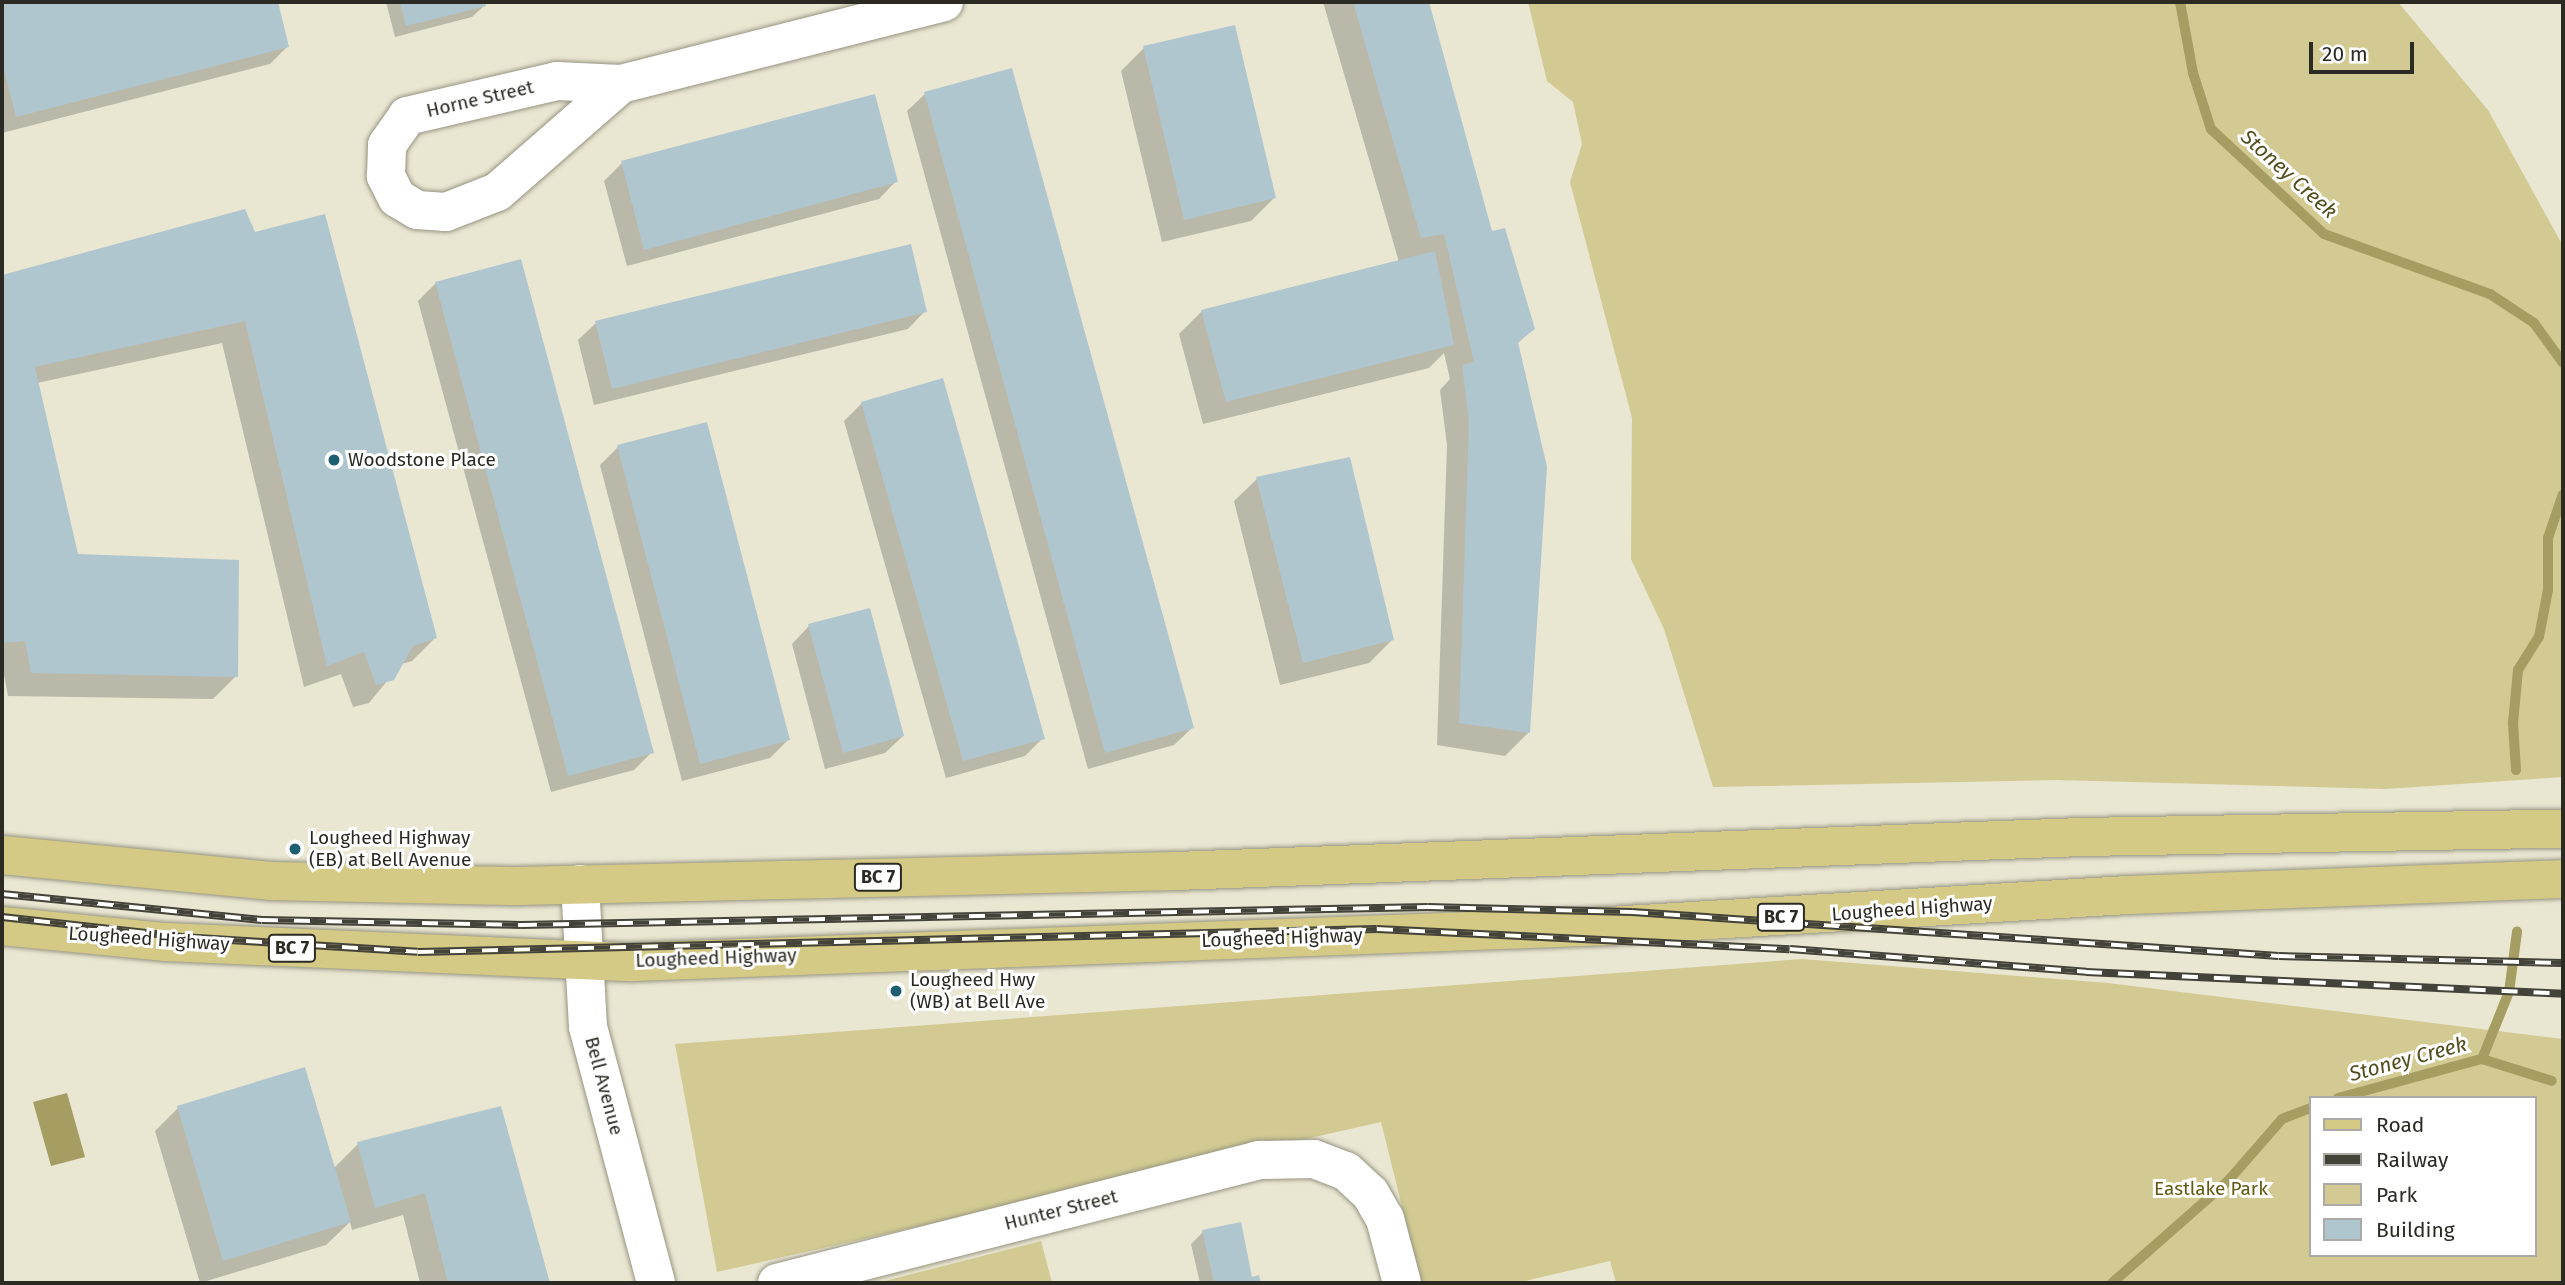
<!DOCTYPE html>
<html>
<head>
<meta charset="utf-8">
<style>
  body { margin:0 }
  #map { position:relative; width:2565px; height:1285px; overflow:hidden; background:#e9e6d2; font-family:"Fira Sans",sans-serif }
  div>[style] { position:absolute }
  .green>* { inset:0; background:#d2ca92 }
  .water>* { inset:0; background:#a69d62 }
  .shadow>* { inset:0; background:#0003 }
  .stream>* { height:10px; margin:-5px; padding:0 5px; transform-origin:5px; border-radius:5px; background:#a69d62 }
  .building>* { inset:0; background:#b0c6cf }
  .roads { filter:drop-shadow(0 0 2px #979582) drop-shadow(0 0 2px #979582) }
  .minor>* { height:38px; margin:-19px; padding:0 19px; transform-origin:19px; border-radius:19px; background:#fff }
  .tertiary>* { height:38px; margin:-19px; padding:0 19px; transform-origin:19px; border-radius:19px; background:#fff }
  .primary>* { height:38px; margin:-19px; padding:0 19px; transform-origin:19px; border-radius:19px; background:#d4ca85 }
  .rail>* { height:8px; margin-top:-4px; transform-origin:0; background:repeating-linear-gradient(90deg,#fff 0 16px,#444339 0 32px); box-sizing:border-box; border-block:2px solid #444339 }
  .dots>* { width:19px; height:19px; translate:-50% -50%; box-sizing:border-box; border:4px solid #fff; border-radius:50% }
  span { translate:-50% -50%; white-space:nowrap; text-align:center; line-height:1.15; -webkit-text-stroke:6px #fff; paint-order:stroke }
  .shield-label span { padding:2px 5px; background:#fff; border:2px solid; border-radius:5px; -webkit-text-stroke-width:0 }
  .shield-label { font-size:18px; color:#2c2b23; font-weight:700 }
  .street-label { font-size:19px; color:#2c2b23 }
  .poi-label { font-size:19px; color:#2c2b23 }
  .left { translate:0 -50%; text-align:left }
  .park-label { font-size:19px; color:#635911 }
  .water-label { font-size:21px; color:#544d1e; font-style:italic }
  .frame { position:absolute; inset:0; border:4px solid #2c2b23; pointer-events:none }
  .legend { position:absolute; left:2309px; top:1096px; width:228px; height:161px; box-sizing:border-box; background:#fff; border:2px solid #abaaa7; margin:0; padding:9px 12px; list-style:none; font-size:21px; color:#2c2b23 }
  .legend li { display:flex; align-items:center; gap:14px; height:35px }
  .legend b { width:35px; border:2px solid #abaaa7 }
  .scale { position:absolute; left:2309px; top:42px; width:105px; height:32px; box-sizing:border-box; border:4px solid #2c2b23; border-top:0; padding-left:9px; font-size:21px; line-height:24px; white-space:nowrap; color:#2c2b23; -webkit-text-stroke:5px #fff; paint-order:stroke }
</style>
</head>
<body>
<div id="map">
  <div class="green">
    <i style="clip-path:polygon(1528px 2px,2398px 2px,2488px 110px,2563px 246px,2563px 777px,2385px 789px,2057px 780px,1713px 787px,1664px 629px,1631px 559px,1632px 418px,1570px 182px,1582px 144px,1573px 102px,1547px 81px)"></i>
    <i style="clip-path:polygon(evenodd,1802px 959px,2108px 983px,2563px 1039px,2563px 1283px,1616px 1283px,1610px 1261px,1517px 1283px,1421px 1283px,1381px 1122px,717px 1272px,675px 1044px,1802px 959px,2311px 1098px,2535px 1098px,2535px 1255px,2311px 1255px,2311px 1098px)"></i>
    <i style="clip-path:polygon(1041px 1241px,1052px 1283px,877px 1283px)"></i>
  </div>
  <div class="water">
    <i style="clip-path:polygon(67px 1093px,85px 1157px,51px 1166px,33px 1102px)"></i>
  </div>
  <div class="shadow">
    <i style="clip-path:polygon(2px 2px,276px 2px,288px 46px,270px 64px,2px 133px)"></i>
    <i style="clip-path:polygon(386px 2px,483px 2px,484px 6px,472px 17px,395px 37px)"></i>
    <i style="clip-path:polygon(1323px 2px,1427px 2px,1491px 234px,1533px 328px,1517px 344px,1528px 733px,1505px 756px,1437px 745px,1447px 445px,1440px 390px,1450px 379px,1444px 353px,1429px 368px,1203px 424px,1179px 334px,1202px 311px,1399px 262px)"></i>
    <i style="clip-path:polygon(1144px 48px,1274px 198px,1251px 221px,1162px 242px,1121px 71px)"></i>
    <i style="clip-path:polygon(925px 94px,1192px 728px,1174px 745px,1088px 769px,907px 111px)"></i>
    <i style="clip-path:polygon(622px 163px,896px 181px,879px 199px,627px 266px,604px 181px)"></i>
    <i style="clip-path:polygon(244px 211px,435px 638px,412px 661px,401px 664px,369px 703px,353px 707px,341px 674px,304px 687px,222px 343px,37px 383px,76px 556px,236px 676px,213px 699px,8px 696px,2px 663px,2px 277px)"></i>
    <i style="clip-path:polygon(436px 283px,652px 752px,634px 770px,551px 792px,418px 301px)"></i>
    <i style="clip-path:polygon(925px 311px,908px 329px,594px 405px,578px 340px,596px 323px)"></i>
    <i style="clip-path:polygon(862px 403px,1043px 738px,1025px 756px,946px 778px,844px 421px)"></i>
    <i style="clip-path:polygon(618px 447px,788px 740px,770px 758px,682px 781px,600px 465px)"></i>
    <i style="clip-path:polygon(1257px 479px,1392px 640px,1369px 663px,1280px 685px,1234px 501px)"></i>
    <i style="clip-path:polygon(809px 626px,903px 736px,885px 753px,825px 769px,792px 644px)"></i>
    <i style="clip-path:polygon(178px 1108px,333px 1169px,358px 1144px,500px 1108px,548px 1283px,420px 1283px,403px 1215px,352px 1230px,350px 1222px,326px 1245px,200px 1283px,155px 1131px)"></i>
    <i style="clip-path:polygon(1203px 1232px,1251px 1279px,1258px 1277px,1259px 1283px,1200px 1283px,1191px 1244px)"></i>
  </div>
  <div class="stream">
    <i style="left:2180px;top:2px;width:72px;rotate:79.6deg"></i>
    <i style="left:2193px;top:73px;width:59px;rotate:72.2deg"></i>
    <i style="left:2211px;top:129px;width:154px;rotate:42.9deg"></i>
    <i style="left:2324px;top:234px;width:177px;rotate:19.9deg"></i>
    <i style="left:2490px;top:294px;width:53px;rotate:33.4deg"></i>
    <i style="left:2534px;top:323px;width:49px;rotate:54.1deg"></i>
    <i style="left:2516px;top:770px;width:47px;rotate:-93.7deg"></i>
    <i style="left:2513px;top:723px;width:53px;rotate:-84.6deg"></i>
    <i style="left:2518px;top:670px;width:39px;rotate:-58deg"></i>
    <i style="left:2539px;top:637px;width:48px;rotate:-79.2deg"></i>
    <i style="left:2548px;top:590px;width:52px;rotate:-90deg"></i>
    <i style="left:2548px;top:538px;width:46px;rotate:-71.2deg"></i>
    <i style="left:2482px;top:1059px;width:73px;rotate:17.4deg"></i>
    <i style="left:2338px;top:1098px;width:149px;rotate:-15.2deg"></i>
    <i style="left:2482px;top:1059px;width:72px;rotate:-68.1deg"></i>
    <i style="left:2509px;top:992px;width:61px;rotate:-82.4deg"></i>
    <i style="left:2112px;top:1283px;width:154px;rotate:-41.3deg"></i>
    <i style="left:2228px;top:1181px;width:82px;rotate:-48.9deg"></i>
    <i style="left:2282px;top:1119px;width:31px;rotate:-21deg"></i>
  </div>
  <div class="building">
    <i style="clip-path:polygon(2px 2px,278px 2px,289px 47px,16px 117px,2px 62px)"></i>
    <i style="clip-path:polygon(400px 2px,485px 2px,486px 6px,406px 26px)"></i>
    <i style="clip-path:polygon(1353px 2px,1429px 2px,1492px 231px,1505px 228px,1535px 329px,1518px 342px,1547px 467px,1530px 733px,1459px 723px,1469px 421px,1462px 365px,1474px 362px,1444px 234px,1421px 238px)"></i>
    <i style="clip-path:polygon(1235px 25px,1276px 198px,1184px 220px,1143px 46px)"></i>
    <i style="clip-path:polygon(1012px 68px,1194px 728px,1105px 753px,924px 92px)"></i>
    <i style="clip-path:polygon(875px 94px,898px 182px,644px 250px,621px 161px)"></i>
    <i style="clip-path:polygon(245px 209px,255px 232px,325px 214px,437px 638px,413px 646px,394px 680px,376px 685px,364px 652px,327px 666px,245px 321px,35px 367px,78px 554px,239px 560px,238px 677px,31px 673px,25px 641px,2px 643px,2px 275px)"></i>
    <i style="clip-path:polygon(911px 244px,927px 312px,612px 389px,595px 321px)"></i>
    <i style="clip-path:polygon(1435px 251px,1454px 345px,1226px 402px,1201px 310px)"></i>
    <i style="clip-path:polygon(521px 259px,654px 753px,568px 776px,435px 282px)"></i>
    <i style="clip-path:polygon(943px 378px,1045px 739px,963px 761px,861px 402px)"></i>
    <i style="clip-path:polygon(707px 422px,790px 740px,700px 764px,617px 445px)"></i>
    <i style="clip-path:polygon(1350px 457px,1394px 640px,1303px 663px,1256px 477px)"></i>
    <i style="clip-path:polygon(870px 608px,904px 736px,843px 753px,808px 624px)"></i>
    <i style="clip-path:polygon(305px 1067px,351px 1222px,223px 1261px,177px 1106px)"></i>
    <i style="clip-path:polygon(501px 1106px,550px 1283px,448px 1283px,425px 1193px,375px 1208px,357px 1142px)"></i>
    <i style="clip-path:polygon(1241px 1222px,1252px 1277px,1259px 1275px,1261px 1283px,1214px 1283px,1202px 1230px)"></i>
  </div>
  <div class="roads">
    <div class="minor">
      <i style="left:557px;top:81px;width:64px;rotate:2.7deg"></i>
      <i style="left:621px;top:84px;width:164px;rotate:138.9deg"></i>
      <i style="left:497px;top:192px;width:55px;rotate:158.6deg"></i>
      <i style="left:446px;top:212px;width:29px;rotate:-176deg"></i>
      <i style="left:417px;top:210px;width:23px;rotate:-149deg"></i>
      <i style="left:397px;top:198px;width:25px;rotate:-117deg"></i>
      <i style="left:386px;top:176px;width:31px;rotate:-88deg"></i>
      <i style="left:387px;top:145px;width:35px;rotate:-55deg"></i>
      <i style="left:407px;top:116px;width:154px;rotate:-13.1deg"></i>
      <i style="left:621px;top:84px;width:333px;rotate:-14.2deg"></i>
      <i style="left:777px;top:1283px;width:496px;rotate:-14.3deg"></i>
      <i style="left:1258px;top:1160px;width:56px;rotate:-1deg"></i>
      <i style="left:1314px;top:1159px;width:34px;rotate:21deg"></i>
      <i style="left:1346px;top:1171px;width:33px;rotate:43deg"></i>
      <i style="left:1370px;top:1193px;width:30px;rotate:60deg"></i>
      <i style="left:1385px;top:1219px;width:66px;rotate:75.1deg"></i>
    </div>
    <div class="tertiary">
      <i style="left:580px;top:884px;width:143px;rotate:86.8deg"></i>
      <i style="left:588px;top:1027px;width:265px;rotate:75.1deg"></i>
    </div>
    <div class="primary">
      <i style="left:2px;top:855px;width:270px;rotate:5.5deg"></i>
      <i style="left:271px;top:881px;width:247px;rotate:1.2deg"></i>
      <i style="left:518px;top:886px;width:658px;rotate:-1.31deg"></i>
      <i style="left:1176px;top:871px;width:906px;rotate:-2.15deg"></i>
      <i style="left:2081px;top:837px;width:482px;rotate:-1deg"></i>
      <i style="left:2px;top:926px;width:165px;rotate:5.6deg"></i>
      <i style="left:166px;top:942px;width:467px;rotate:2.5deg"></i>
      <i style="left:633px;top:962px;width:977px;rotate:-2.11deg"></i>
      <i style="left:1609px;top:926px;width:520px;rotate:-3.42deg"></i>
      <i style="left:2128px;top:895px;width:435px;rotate:-2.1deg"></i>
    </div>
  </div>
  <div class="rail">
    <i style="left:2px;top:894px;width:261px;rotate:5.7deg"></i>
    <i style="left:262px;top:920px;width:259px;rotate:1.1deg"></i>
    <i style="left:521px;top:925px;width:907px;rotate:-1.14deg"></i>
    <i style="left:1428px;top:907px;width:204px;rotate:1.4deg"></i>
    <i style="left:1632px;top:912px;width:648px;rotate:3.89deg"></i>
    <i style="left:2279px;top:956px;width:284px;rotate:1.4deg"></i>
    <i style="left:2px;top:917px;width:181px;rotate:6.3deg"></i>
    <i style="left:182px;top:937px;width:236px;rotate:3.6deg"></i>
    <i style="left:418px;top:952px;width:959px;rotate:-1.37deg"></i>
    <i style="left:1377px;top:929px;width:413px;rotate:2.8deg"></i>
    <i style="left:1790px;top:949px;width:297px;rotate:4.4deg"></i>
    <i style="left:2086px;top:972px;width:478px;rotate:2.6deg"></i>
  </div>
  <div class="dots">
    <i style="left:334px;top:460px;background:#1e5e73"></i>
    <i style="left:295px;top:849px;background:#1e5e73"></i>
    <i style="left:896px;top:991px;background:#1e5e73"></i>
  </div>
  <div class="shield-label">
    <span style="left:878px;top:877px">BC 7</span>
    <span style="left:1781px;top:917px">BC 7</span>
    <span style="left:292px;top:948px">BC 7</span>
  </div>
  <div class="street-label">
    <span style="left:480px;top:99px;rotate:-13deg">Horne Street</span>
    <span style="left:1912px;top:909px;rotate:-4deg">Lougheed Highway</span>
    <span style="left:1282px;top:938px;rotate:-2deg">Lougheed Highway</span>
    <span style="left:149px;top:939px;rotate:4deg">Lougheed Highway</span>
    <span style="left:716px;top:958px;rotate:-2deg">Lougheed Highway</span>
    <span style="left:604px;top:1086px;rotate:75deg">Bell Avenue</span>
    <span style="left:1061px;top:1210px;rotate:-14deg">Hunter Street</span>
  </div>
  <div class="poi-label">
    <span class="left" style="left:348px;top:460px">Woodstone Place</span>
    <span class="left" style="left:309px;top:849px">Lougheed Highway<br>(EB) at Bell Avenue</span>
    <span class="left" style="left:910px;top:991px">Lougheed Hwy<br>(WB) at Bell Ave</span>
  </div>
  <div class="park-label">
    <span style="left:2211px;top:1189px">Eastlake Park</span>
  </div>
  <div class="water-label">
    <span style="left:2289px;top:174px;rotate:42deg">Stoney Creek</span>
    <span style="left:2408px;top:1059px;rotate:-15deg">Stoney Creek</span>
  </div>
  <div class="frame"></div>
  <ul class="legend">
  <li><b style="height:9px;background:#d4ca85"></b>Road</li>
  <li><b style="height:9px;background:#444339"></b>Railway</li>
  <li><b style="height:19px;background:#d2ca92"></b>Park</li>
  <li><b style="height:19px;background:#b0c6cf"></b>Building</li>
  </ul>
  <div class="scale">20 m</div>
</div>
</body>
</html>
